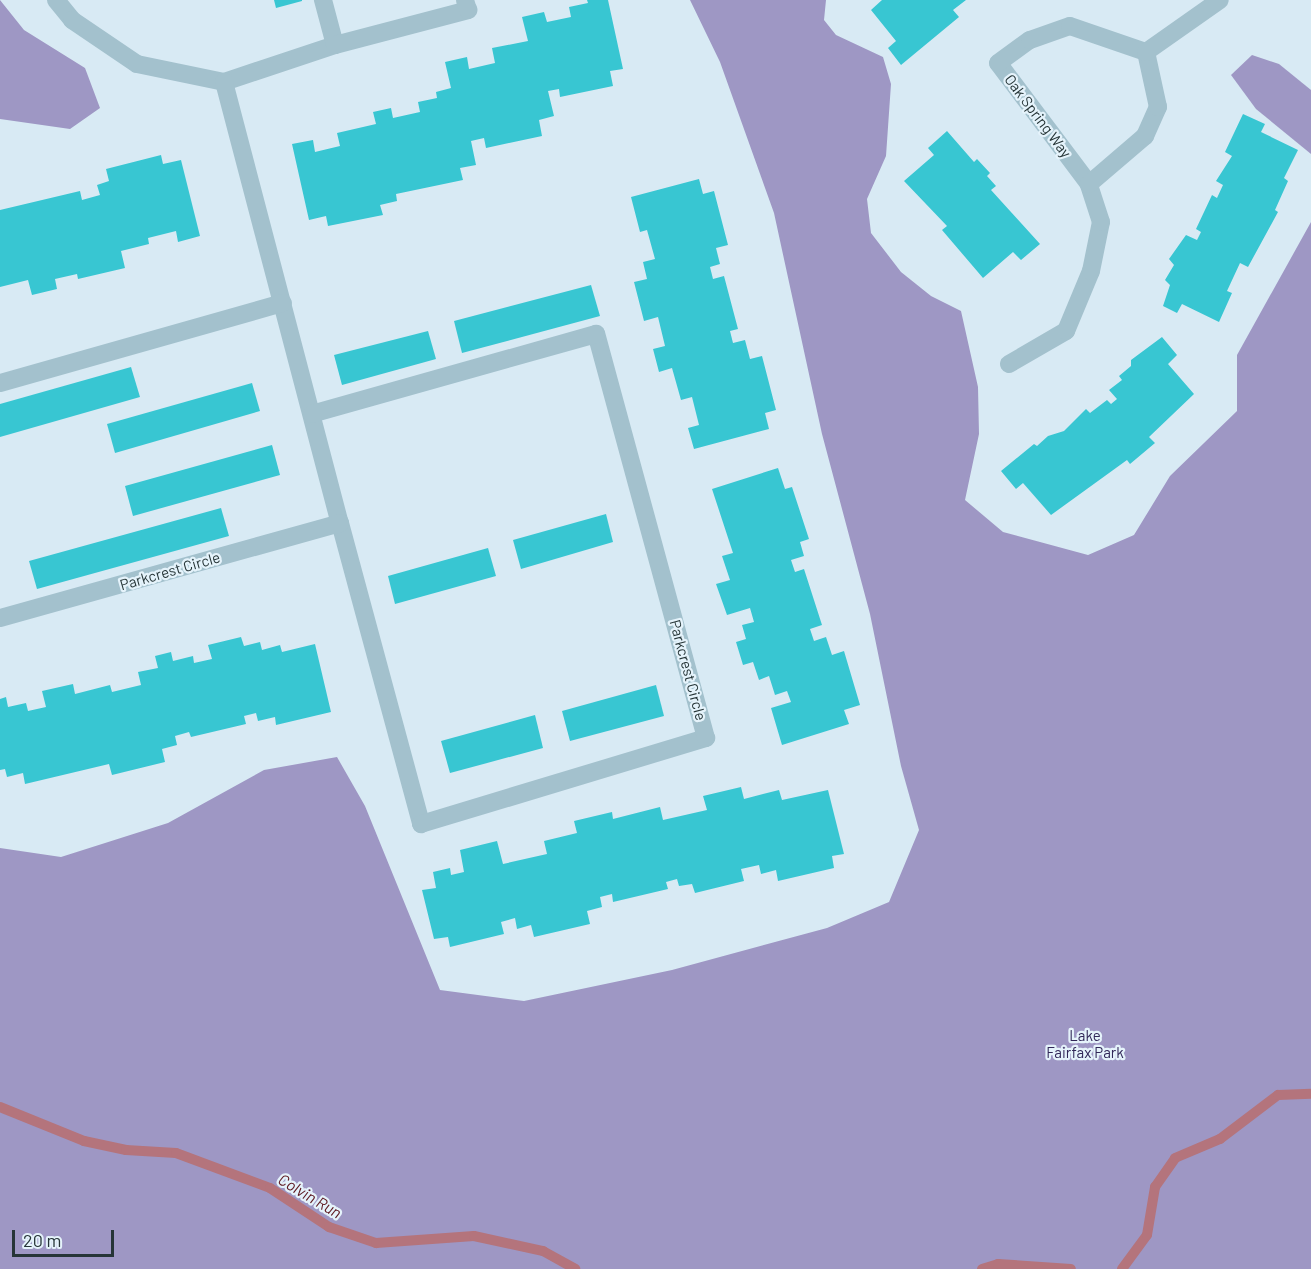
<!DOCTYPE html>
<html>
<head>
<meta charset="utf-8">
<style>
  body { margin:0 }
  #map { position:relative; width:1311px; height:1269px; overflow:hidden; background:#d8eaf4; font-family:Barlow,sans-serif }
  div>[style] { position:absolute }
  .green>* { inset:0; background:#9e97c4 }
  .stream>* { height:10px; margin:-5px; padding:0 5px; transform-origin:5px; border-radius:5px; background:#b4747c }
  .building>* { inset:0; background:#38c6d2 }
  .minor>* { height:18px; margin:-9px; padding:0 9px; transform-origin:9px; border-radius:9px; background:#a3c1cd }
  span { translate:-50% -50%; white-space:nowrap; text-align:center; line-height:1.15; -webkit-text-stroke:4.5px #e5f3fb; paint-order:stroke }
  .street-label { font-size:15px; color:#263537 }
  .park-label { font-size:15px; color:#312758 }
  .water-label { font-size:16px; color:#5d171e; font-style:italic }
  .scale { position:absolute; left:12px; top:1230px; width:102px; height:27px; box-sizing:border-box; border:3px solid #263537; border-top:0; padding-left:8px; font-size:18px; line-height:21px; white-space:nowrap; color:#263537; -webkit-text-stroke:4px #e5f3fb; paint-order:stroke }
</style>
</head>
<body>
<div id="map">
  <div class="green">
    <i style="clip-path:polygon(0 0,24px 30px,85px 68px,100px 108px,70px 129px,0 119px)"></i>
    <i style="clip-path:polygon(690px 0,826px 0,824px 20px,836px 35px,883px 57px,891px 84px,886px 156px,867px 199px,871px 233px,901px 272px,931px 296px,961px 311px,978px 387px,979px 434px,965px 500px,1003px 532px,1088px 555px,1134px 535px,1170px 476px,1237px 411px,1237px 355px,1311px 222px,1311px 1269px,0 1269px,0 848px,61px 857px,168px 823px,264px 770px,337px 757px,365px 806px,440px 990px,524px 1001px,672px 970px,827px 928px,889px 902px,919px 830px,901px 766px,870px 614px,822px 434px,774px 213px,720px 62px)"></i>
    <i style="clip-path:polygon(1252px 55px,1279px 64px,1311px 90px,1311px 154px,1256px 109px,1231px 75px)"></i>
  </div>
  <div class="stream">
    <i style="left:0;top:1107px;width:91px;rotate:22deg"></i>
    <i style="left:84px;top:1141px;width:43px;rotate:12.1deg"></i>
    <i style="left:126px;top:1150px;width:50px;rotate:3.4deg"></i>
    <i style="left:176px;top:1153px;width:100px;rotate:20.4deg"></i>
    <i style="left:270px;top:1188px;width:71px;rotate:33.5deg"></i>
    <i style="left:329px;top:1227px;width:50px;rotate:18.8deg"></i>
    <i style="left:376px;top:1243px;width:98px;rotate:-4.1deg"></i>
    <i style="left:474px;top:1236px;width:71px;rotate:12.3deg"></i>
    <i style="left:543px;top:1251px;width:37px;rotate:29deg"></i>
    <i style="left:982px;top:1269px;width:17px;rotate:-17deg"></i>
    <i style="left:998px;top:1264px;width:73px;rotate:3.9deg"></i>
    <i style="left:1122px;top:1269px;width:42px;rotate:-53.7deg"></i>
    <i style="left:1147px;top:1235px;width:49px;rotate:-80.5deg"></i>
    <i style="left:1155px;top:1187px;width:35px;rotate:-55deg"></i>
    <i style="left:1175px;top:1158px;width:49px;rotate:-22.9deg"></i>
    <i style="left:1220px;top:1139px;width:73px;rotate:-37.2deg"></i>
    <i style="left:1278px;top:1095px;width:33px;rotate:-2deg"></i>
  </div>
  <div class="building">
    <i style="clip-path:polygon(274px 0,302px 0,302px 1px,276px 8px)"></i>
    <i style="clip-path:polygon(587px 0,608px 0,623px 69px,610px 71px,613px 86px,560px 97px,559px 89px,548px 91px,554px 116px,539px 120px,542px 136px,486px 148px,484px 138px,471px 141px,476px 165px,460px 168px,463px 180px,396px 194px,397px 201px,380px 205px,383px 215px,328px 226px,326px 216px,309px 220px,292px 144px,313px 140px,315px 152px,340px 146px,337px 133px,376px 124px,373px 112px,391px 108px,393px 118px,420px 112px,418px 102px,437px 98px,436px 92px,451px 88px,445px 62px,467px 57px,469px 69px,495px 63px,492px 48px,528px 41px,522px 17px,544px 12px,547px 22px,571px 17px,569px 7px,588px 3px)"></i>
    <i style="clip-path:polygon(882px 0,966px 0,953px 10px,959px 17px,901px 65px,888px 48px,896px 41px,871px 10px)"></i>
    <i style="clip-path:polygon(1243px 114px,1265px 124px,1261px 132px,1298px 150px,1284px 178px,1288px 181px,1275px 210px,1278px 212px,1248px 267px,1240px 263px,1227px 291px,1232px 293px,1219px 322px,1182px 304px,1177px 313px,1163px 306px,1170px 285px,1165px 280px,1174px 265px,1169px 259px,1186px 235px,1197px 240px,1201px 232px,1196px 229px,1212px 195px,1217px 198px,1223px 185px,1216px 181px,1232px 156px,1225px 152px)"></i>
    <i style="clip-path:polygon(947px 131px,974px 162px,977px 159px,990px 173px,987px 176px,996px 186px,991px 190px,1040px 244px,1021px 260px,1013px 252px,983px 278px,942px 230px,947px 226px,904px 181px,934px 155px,928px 148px)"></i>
    <i style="clip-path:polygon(161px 155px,163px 164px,181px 160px,200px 236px,178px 242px,176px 231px,148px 238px,149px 244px,121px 251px,125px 268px,78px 279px,77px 274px,55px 279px,57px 289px,32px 295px,28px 280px,0 287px,0 210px,80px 191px,82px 200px,100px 195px,97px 185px,109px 181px,106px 169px)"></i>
    <i style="clip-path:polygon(699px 179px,703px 194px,714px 191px,728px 245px,716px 248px,720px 264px,710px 267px,713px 279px,724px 276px,738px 329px,730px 331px,733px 343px,745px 340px,750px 359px,762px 356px,776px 410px,765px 413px,769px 429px,694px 449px,688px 428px,699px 425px,692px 397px,681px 400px,672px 368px,659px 372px,653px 349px,665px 346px,658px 317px,644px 321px,634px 282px,647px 279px,643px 262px,655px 259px,647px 230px,640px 232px,631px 197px)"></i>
    <i style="clip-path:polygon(591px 285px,600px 316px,462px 353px,454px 321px)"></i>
    <i style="clip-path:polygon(428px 331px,436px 359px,342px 385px,334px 355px)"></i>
    <i style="clip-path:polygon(1162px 337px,1177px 355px,1168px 364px,1194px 394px,1149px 437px,1155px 443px,1130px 464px,1127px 460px,1051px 515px,1023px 483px,1016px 489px,1001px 471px,1034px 444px,1037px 446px,1048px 436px,1064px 431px,1086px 409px,1090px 413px,1107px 400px,1111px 404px,1117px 399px,1109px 390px,1122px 380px,1119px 376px,1131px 366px,1131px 360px)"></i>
    <i style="clip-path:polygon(131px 367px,140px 397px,0 437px,0 404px)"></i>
    <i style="clip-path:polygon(252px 383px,260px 411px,115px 453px,107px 424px)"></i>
    <i style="clip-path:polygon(272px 445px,280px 475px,133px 516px,125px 486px)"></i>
    <i style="clip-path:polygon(778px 468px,785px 489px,792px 487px,809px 539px,800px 542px,804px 556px,791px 560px,795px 572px,804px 569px,822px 625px,810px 629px,814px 641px,826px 637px,832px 655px,844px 651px,860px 705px,844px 710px,849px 724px,782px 745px,771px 708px,791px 702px,787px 691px,775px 695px,769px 676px,759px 680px,753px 662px,743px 665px,736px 642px,746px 639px,742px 625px,754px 622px,750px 608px,727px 615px,716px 584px,730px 580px,722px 556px,733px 553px,712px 489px)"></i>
    <i style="clip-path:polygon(221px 508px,229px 536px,37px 589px,29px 561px)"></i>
    <i style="clip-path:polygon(606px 514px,613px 542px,521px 569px,513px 540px)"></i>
    <i style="clip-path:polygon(488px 548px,496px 576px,395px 604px,388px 576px)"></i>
    <i style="clip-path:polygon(241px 637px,244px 646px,260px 642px,262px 650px,280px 645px,282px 652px,315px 644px,331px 712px,276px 725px,275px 717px,258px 721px,256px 713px,244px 716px,246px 724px,191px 737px,189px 732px,175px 736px,177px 745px,162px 749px,165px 762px,112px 775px,109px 764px,25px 784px,23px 773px,7px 777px,5px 769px,0 770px,0 699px,6px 697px,8px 707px,26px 703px,28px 711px,46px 707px,42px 691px,73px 684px,75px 694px,110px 685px,112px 692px,141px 685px,138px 672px,158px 668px,155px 656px,171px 652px,173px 661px,193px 656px,194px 663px,212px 659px,208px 645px)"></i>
    <i style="clip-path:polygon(656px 685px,664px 716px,570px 741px,562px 711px)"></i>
    <i style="clip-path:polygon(535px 715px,543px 748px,450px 773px,441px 741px)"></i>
    <i style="clip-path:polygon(741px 787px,744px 799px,779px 790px,782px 800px,828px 790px,844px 854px,832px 856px,834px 868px,778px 881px,776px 870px,761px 874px,759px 865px,741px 869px,744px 881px,695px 893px,692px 884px,679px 886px,677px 879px,666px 882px,668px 889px,613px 902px,612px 894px,600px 897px,602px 907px,587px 911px,590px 924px,534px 937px,531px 925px,517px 929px,515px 918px,501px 922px,504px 934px,450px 947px,448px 937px,434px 939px,422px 890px,436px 888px,433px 872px,450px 868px,451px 875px,464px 872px,460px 850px,497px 841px,503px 864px,547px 854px,544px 841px,577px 833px,574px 821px,612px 812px,613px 819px,660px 807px,663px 820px,707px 810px,703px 796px)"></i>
  </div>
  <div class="minor">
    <i style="left:56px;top:0;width:26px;rotate:51deg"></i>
    <i style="left:72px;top:20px;width:78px;rotate:34.1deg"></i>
    <i style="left:137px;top:64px;width:89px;rotate:11.7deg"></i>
    <i style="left:224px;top:82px;width:117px;rotate:-18.4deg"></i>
    <i style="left:335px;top:45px;width:47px;rotate:-104.9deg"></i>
    <i style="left:335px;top:45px;width:138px;rotate:-14.7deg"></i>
    <i style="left:468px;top:10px;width:10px;rotate:-107deg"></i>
    <i style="left:224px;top:82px;width:456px;rotate:75.3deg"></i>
    <i style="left:340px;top:523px;width:312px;rotate:74.9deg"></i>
    <i style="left:421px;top:824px;width:298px;rotate:-16.8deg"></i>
    <i style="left:706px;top:738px;width:419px;rotate:-105.2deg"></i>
    <i style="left:596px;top:334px;width:295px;rotate:164.3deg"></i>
    <i style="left:1089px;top:184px;width:151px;rotate:-126.9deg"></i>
    <i style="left:998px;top:63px;width:39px;rotate:-36deg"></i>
    <i style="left:1030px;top:40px;width:42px;rotate:-19.3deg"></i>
    <i style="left:1070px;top:26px;width:80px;rotate:18.9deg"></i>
    <i style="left:1009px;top:364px;width:66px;rotate:-30.1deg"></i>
    <i style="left:1066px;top:331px;width:65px;rotate:-67.4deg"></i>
    <i style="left:1091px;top:271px;width:50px;rotate:-78.5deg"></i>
    <i style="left:1101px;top:222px;width:40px;rotate:-108deg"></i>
    <i style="left:1089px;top:184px;width:74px;rotate:-40.6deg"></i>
    <i style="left:1145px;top:136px;width:32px;rotate:-66deg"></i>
    <i style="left:1158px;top:107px;width:56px;rotate:-102.3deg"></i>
    <i style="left:1146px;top:52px;width:90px;rotate:-35.1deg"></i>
    <i style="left:0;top:383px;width:294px;rotate:-15.8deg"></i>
    <i style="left:0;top:618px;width:353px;rotate:-15.6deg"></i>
  </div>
  <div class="street-label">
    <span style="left:1038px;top:116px;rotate:53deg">Oak Spring Way</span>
    <span style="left:170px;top:571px;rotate:-16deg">Parkcrest Circle</span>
    <span style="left:688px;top:670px;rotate:75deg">Parkcrest Circle</span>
  </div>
  <div class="park-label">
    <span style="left:1085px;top:1044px">Lake<br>Fairfax Park</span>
  </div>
  <div class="water-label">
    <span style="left:310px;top:1196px;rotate:31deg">Colvin Run</span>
  </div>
  <div class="scale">20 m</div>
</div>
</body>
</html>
